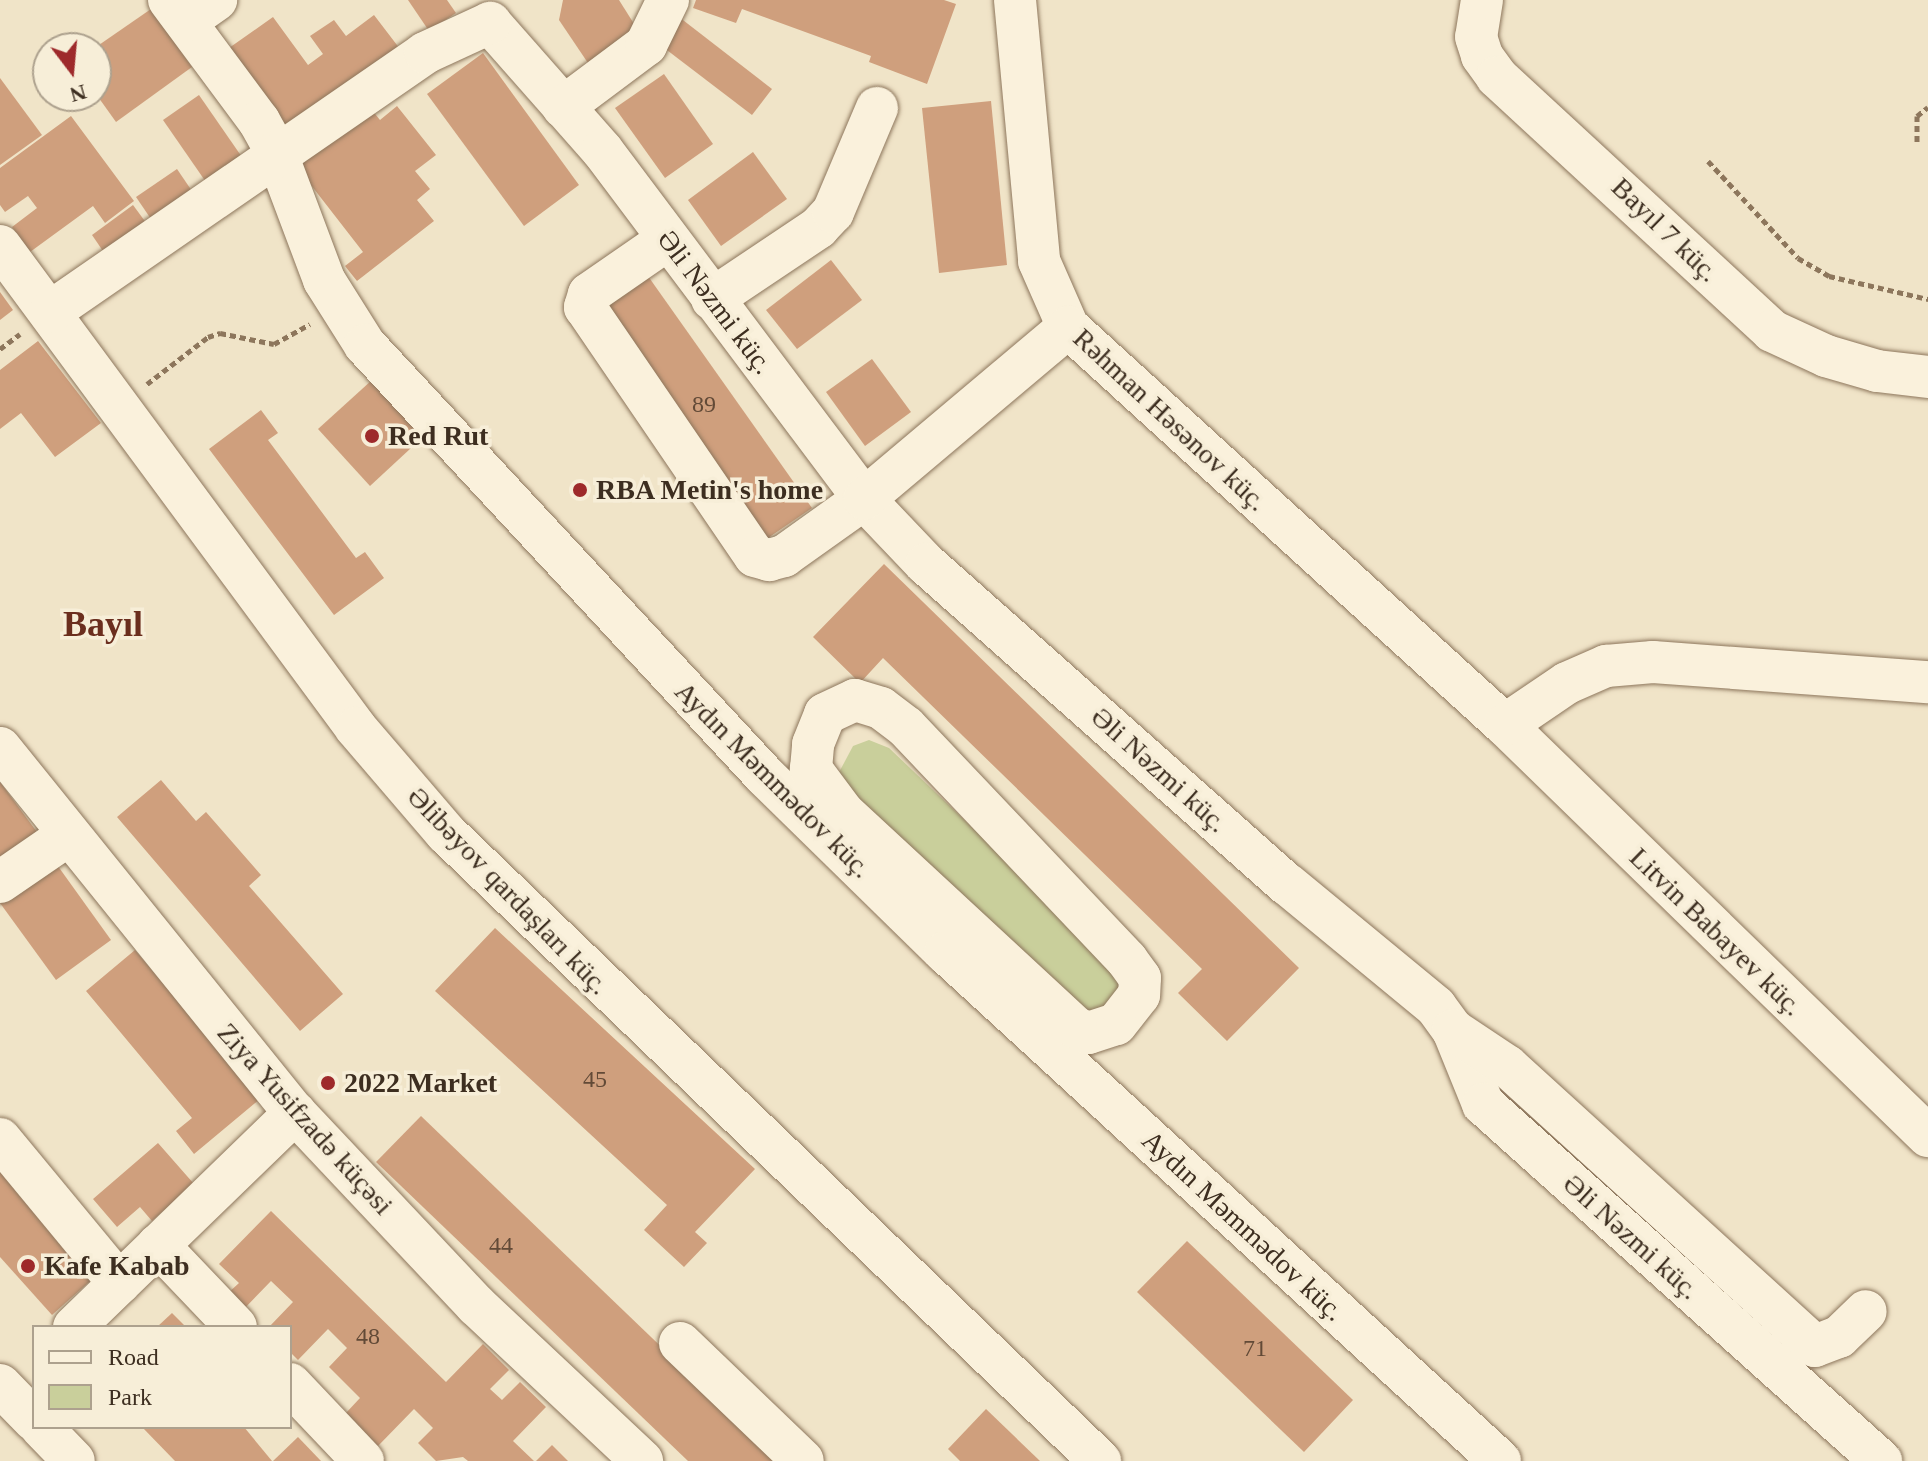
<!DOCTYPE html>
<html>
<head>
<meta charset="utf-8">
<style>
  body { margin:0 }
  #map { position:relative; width:1928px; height:1461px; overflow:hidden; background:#f0e4c8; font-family:"Times New Roman",serif }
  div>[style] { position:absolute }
  .green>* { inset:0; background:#c9cf9b }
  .building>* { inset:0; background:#cf9f7d }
  .path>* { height:5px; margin-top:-2.5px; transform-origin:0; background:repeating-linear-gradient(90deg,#8d765c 0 6px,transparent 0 10px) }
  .roads { filter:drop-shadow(0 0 2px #8d765c) drop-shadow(0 0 2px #8d765c) }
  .minor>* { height:42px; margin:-21px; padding:0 21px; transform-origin:21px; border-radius:21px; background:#faf1dc }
  .dots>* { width:22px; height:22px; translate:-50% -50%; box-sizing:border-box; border:4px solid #f7eed8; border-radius:50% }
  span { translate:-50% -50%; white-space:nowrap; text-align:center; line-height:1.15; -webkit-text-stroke:7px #f7eed8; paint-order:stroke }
  .number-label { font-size:24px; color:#624a37 }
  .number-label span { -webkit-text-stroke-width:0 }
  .street-label { font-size:28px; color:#3d2e20 }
  .poi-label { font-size:28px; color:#3d2e20; font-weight:700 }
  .left { translate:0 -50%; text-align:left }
  .district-label { font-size:36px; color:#6b2e1e; font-weight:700 }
  .legend { position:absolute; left:32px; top:1325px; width:260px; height:104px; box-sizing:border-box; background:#f7eed8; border:2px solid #ada18e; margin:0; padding:10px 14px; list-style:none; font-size:24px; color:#3d2e20 }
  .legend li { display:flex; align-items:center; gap:16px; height:40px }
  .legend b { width:40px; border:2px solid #ada18e }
  .north { position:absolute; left:32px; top:32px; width:80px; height:80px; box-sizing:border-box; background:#f7eed8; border:2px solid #ada18e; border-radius:50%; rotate:164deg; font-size:22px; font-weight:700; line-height:32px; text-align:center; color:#3d2e20 }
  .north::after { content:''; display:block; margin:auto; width:28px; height:36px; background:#9e2a2b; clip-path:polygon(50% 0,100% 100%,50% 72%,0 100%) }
</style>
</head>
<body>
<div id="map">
  <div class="green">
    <i style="clip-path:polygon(869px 740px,889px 748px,1126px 974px,1097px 1025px,836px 778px,853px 746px)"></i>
  </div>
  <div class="building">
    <i style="clip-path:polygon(408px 0,447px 0,456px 13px,429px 31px)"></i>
    <i style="clip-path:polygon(563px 0,619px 0,641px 35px,592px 69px,559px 20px)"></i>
    <i style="clip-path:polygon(696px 0,944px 0,956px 4px,927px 84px,869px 62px,871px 56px,742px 9px,736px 23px,693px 8px)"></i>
    <i style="clip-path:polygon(151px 9px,192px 67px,116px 122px,96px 94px,96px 47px)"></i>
    <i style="clip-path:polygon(374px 15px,400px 49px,288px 129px,229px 48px,273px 17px,308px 65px,323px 54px,310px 36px,334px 20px,346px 36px)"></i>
    <i style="clip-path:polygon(679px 17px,772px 89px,752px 115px,659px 44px)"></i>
    <i style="clip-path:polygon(483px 53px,579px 185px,524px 226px,427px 94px)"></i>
    <i style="clip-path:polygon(664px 74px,713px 144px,665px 178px,615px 108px)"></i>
    <i style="clip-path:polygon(0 78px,42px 135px,0 165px)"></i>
    <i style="clip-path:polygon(199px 95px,244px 160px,208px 185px,163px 120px)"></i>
    <i style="clip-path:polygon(991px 101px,1007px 265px,939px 273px,922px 108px)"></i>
    <i style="clip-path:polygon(397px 106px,436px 155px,415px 171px,430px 189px,417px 200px,434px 221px,357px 281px,345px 266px,363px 252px,297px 167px,371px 109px,380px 120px)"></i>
    <i style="clip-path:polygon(71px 116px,134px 201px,105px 223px,93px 206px,30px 252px,12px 227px,37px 208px,28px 196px,5px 212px,0 205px,0 168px)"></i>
    <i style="clip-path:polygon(753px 152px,787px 199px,721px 246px,688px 200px)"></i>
    <i style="clip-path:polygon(177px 169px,194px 194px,153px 222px,136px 197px)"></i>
    <i style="clip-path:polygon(133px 205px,147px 224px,105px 254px,92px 235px)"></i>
    <i style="clip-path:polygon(831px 260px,862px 300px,797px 349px,766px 310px)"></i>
    <i style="clip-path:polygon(643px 269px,812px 508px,765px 540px,596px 302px)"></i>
    <i style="clip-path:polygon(0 292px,13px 310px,0 320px)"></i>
    <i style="clip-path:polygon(38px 341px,101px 423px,55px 457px,21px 413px,0 429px,0 370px)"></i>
    <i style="clip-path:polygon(872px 359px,911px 412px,865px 446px,826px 392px)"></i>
    <i style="clip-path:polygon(372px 380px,424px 436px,370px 486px,318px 429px)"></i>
    <i style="clip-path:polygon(261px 410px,278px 433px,268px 440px,356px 558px,365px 552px,384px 578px,334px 615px,209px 449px)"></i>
    <i style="clip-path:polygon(884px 564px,1299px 968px,1227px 1041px,1178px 993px,1202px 969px,883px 658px,860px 683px,813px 637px)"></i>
    <i style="clip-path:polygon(161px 780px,196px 821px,206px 812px,261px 875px,249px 886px,343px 994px,300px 1031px,117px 817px)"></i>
    <i style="clip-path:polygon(0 782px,37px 832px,0 859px)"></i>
    <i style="clip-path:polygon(55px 862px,111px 940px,56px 980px,0 903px)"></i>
    <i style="clip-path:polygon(495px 928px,755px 1169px,695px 1232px,707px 1243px,684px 1267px,644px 1230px,667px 1205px,435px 991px)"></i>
    <i style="clip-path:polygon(135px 950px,260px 1099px,194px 1154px,176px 1131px,192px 1118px,86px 991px)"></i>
    <i style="clip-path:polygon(421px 1116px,780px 1461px,688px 1461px,376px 1162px)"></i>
    <i style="clip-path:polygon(158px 1143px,194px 1184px,152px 1221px,140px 1207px,117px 1227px,93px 1199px)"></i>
    <i style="clip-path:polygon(0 1167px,98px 1274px,52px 1315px,0 1257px)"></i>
    <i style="clip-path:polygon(271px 1211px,446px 1382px,483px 1344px,509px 1370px,490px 1389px,502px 1400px,520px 1382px,546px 1407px,513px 1441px,534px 1461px,468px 1461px,463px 1457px,436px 1461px,418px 1443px,433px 1428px,414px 1409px,378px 1446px,345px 1414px,360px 1398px,329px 1367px,347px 1348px,328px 1329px,298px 1360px,290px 1352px,290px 1327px,269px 1327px,293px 1302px,271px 1281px,243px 1310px,227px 1294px,239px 1283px,219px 1264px)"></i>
    <i style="clip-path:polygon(1187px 1241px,1353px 1400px,1304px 1452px,1137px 1292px)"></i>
    <i style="clip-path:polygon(172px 1313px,186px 1327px,157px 1327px)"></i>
    <i style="clip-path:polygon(986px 1409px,1040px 1461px,960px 1461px,948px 1449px)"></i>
    <i style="clip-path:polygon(142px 1427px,244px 1427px,272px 1461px,175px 1461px)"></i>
    <i style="clip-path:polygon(298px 1437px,321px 1461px,273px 1461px)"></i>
    <i style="clip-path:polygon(552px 1445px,568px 1461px,536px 1461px)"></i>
  </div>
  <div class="path">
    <i style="left:1917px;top:142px;width:26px;rotate:-90deg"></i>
    <i style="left:1917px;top:116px;width:14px;rotate:-39deg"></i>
    <i style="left:1708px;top:161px;width:132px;rotate:47.1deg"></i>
    <i style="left:1798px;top:258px;width:36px;rotate:30deg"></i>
    <i style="left:1829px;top:276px;width:102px;rotate:13.1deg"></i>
    <i style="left:0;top:349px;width:25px;rotate:-37deg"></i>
    <i style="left:147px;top:384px;width:77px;rotate:-37.6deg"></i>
    <i style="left:208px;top:337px;width:13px;rotate:-18deg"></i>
    <i style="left:220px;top:333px;width:55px;rotate:11.5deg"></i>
    <i style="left:274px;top:344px;width:41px;rotate:-29.1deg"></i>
  </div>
  <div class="roads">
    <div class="minor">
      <i style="left:169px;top:0;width:151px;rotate:53.4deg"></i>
      <i style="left:259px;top:121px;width:35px;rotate:61deg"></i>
      <i style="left:276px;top:152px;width:137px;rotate:69.4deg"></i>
      <i style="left:324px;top:280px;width:77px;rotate:57.8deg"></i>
      <i style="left:365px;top:345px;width:589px;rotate:47.13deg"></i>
      <i style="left:766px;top:777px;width:250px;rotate:44.4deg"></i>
      <i style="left:945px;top:952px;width:753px;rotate:42.52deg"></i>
      <i style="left:1015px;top:0;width:262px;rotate:84.7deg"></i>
      <i style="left:1039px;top:261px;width:72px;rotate:66.3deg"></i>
      <i style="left:1068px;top:327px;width:591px;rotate:42.33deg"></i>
      <i style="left:1505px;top:725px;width:590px;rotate:44.18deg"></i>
      <i style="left:1482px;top:0;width:37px;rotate:99deg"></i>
      <i style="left:1476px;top:37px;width:20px;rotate:72deg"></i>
      <i style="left:1482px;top:56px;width:26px;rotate:54deg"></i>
      <i style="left:1497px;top:77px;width:374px;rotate:42.7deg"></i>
      <i style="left:1772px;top:331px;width:60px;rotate:24.8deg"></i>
      <i style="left:1826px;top:356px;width:53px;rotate:16.4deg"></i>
      <i style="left:1877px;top:371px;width:51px;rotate:6.7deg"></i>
      <i style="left:186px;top:21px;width:37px;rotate:-35deg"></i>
      <i style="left:490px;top:23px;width:169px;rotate:48.6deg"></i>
      <i style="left:602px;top:150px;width:436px;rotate:53.1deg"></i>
      <i style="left:864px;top:499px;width:90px;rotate:46.4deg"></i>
      <i style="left:926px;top:564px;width:482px;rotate:41.6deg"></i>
      <i style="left:1287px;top:884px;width:193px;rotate:39.5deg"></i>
      <i style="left:1436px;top:1007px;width:29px;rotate:54deg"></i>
      <i style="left:1453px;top:1030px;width:80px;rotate:67.9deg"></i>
      <i style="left:1483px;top:1104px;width:535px;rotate:41.89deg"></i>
      <i style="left:563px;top:107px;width:104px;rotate:-36.8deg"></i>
      <i style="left:646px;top:45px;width:50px;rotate:-63.9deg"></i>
      <i style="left:667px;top:240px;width:95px;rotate:145.3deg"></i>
      <i style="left:589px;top:294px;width:14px;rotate:107deg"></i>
      <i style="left:585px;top:307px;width:301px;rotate:55.7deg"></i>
      <i style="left:755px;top:556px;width:15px;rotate:16deg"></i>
      <i style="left:769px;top:560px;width:16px;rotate:-15deg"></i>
      <i style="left:784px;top:556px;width:98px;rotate:-35.5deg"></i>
      <i style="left:864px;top:499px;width:267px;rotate:-40.1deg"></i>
      <i style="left:0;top:246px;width:599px;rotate:53.55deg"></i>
      <i style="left:356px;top:728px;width:138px;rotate:49.4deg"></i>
      <i style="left:446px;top:833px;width:907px;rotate:43.84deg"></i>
      <i style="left:712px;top:299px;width:128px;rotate:-33.8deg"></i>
      <i style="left:818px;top:228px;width:22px;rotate:-47deg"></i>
      <i style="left:833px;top:212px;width:113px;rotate:-67.1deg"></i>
      <i style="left:50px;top:312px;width:456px;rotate:-34.6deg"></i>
      <i style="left:425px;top:53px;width:72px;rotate:-24.8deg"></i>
      <i style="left:855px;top:700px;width:27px;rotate:17deg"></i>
      <i style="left:881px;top:708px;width:31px;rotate:37deg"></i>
      <i style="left:906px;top:727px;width:321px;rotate:46.5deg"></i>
      <i style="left:1127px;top:960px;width:22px;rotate:54deg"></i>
      <i style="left:1140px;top:978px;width:17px;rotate:93deg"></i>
      <i style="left:1139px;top:995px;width:37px;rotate:128deg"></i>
      <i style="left:1116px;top:1024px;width:29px;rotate:162deg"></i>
      <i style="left:1088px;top:1033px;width:13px;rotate:-157deg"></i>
      <i style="left:1076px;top:1028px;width:318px;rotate:-137.2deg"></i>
      <i style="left:843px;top:812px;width:54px;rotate:-126.7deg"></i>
      <i style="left:811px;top:769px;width:25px;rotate:-85deg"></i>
      <i style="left:813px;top:744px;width:32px;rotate:-68deg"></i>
      <i style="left:825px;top:714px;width:33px;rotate:-25deg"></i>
      <i style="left:1505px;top:725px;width:75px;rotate:-34.1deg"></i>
      <i style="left:1567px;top:683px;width:43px;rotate:-23.6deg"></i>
      <i style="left:1606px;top:666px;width:47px;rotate:-4.9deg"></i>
      <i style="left:1653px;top:662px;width:276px;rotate:4.2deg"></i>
      <i style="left:0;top:748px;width:469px;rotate:51.1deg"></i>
      <i style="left:295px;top:1113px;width:264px;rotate:46.7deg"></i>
      <i style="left:476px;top:1305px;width:228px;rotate:43.2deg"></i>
      <i style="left:0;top:882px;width:81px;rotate:-34.5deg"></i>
      <i style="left:1453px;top:1030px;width:65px;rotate:33.7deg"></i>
      <i style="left:1507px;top:1066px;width:416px;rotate:42.3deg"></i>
      <i style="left:1815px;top:1346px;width:26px;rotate:-21deg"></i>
      <i style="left:1839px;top:1337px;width:37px;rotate:-44deg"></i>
      <i style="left:0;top:1139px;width:187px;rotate:50.4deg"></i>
      <i style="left:158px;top:1245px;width:113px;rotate:46.4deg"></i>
      <i style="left:74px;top:1327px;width:308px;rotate:-44.1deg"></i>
      <i style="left:680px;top:1343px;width:170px;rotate:43.8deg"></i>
      <i style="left:290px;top:1384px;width:106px;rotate:46.5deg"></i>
      <i style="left:0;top:1385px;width:49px;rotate:45.8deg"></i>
      <i style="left:41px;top:1427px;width:47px;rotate:45.9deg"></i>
    </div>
  </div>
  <div class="dots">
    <i style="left:372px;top:436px;background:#9e2a2b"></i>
    <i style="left:580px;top:490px;background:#9e2a2b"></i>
    <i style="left:328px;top:1083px;background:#9e2a2b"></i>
    <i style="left:28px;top:1266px;background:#9e2a2b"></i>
  </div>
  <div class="number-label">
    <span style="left:704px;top:405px">89</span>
    <span style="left:595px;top:1080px">45</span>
    <span style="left:501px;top:1246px">44</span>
    <span style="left:368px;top:1337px">48</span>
    <span style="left:1255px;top:1349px">71</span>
  </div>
  <div class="street-label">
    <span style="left:1665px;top:230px;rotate:44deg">Bayıl 7 küç.</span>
    <span style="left:715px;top:302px;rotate:53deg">Əli Nəzmi küç.</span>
    <span style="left:1170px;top:420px;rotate:43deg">Rəhman Həsənov küç.</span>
    <span style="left:1159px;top:770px;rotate:42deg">Əli Nəzmi küç.</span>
    <span style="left:773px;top:780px;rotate:45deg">Aydın Məmmədov küç.</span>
    <span style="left:508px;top:891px;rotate:46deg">Əlibəyov qardaşları küç.</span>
    <span style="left:1716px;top:932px;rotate:44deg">Litvin Babayev küç.</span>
    <span style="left:305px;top:1119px;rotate:48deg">Ziya Yusifzadə küçəsi</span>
    <span style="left:1243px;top:1226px;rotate:43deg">Aydın Məmmədov küç.</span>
    <span style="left:1631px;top:1237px;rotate:42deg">Əli Nəzmi küç.</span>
  </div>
  <div class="poi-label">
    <span class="left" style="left:388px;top:436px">Red Rut</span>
    <span class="left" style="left:596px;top:490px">RBA Metin's home</span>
    <span class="left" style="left:344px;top:1083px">2022 Market</span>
    <span class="left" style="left:44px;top:1266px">Kafe Kabab</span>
  </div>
  <div class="district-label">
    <span style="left:103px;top:625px">Bayıl</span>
  </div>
  <ul class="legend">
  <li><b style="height:10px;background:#faf1dc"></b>Road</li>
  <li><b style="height:22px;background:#c9cf9b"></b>Park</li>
  </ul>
  <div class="north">N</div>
</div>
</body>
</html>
